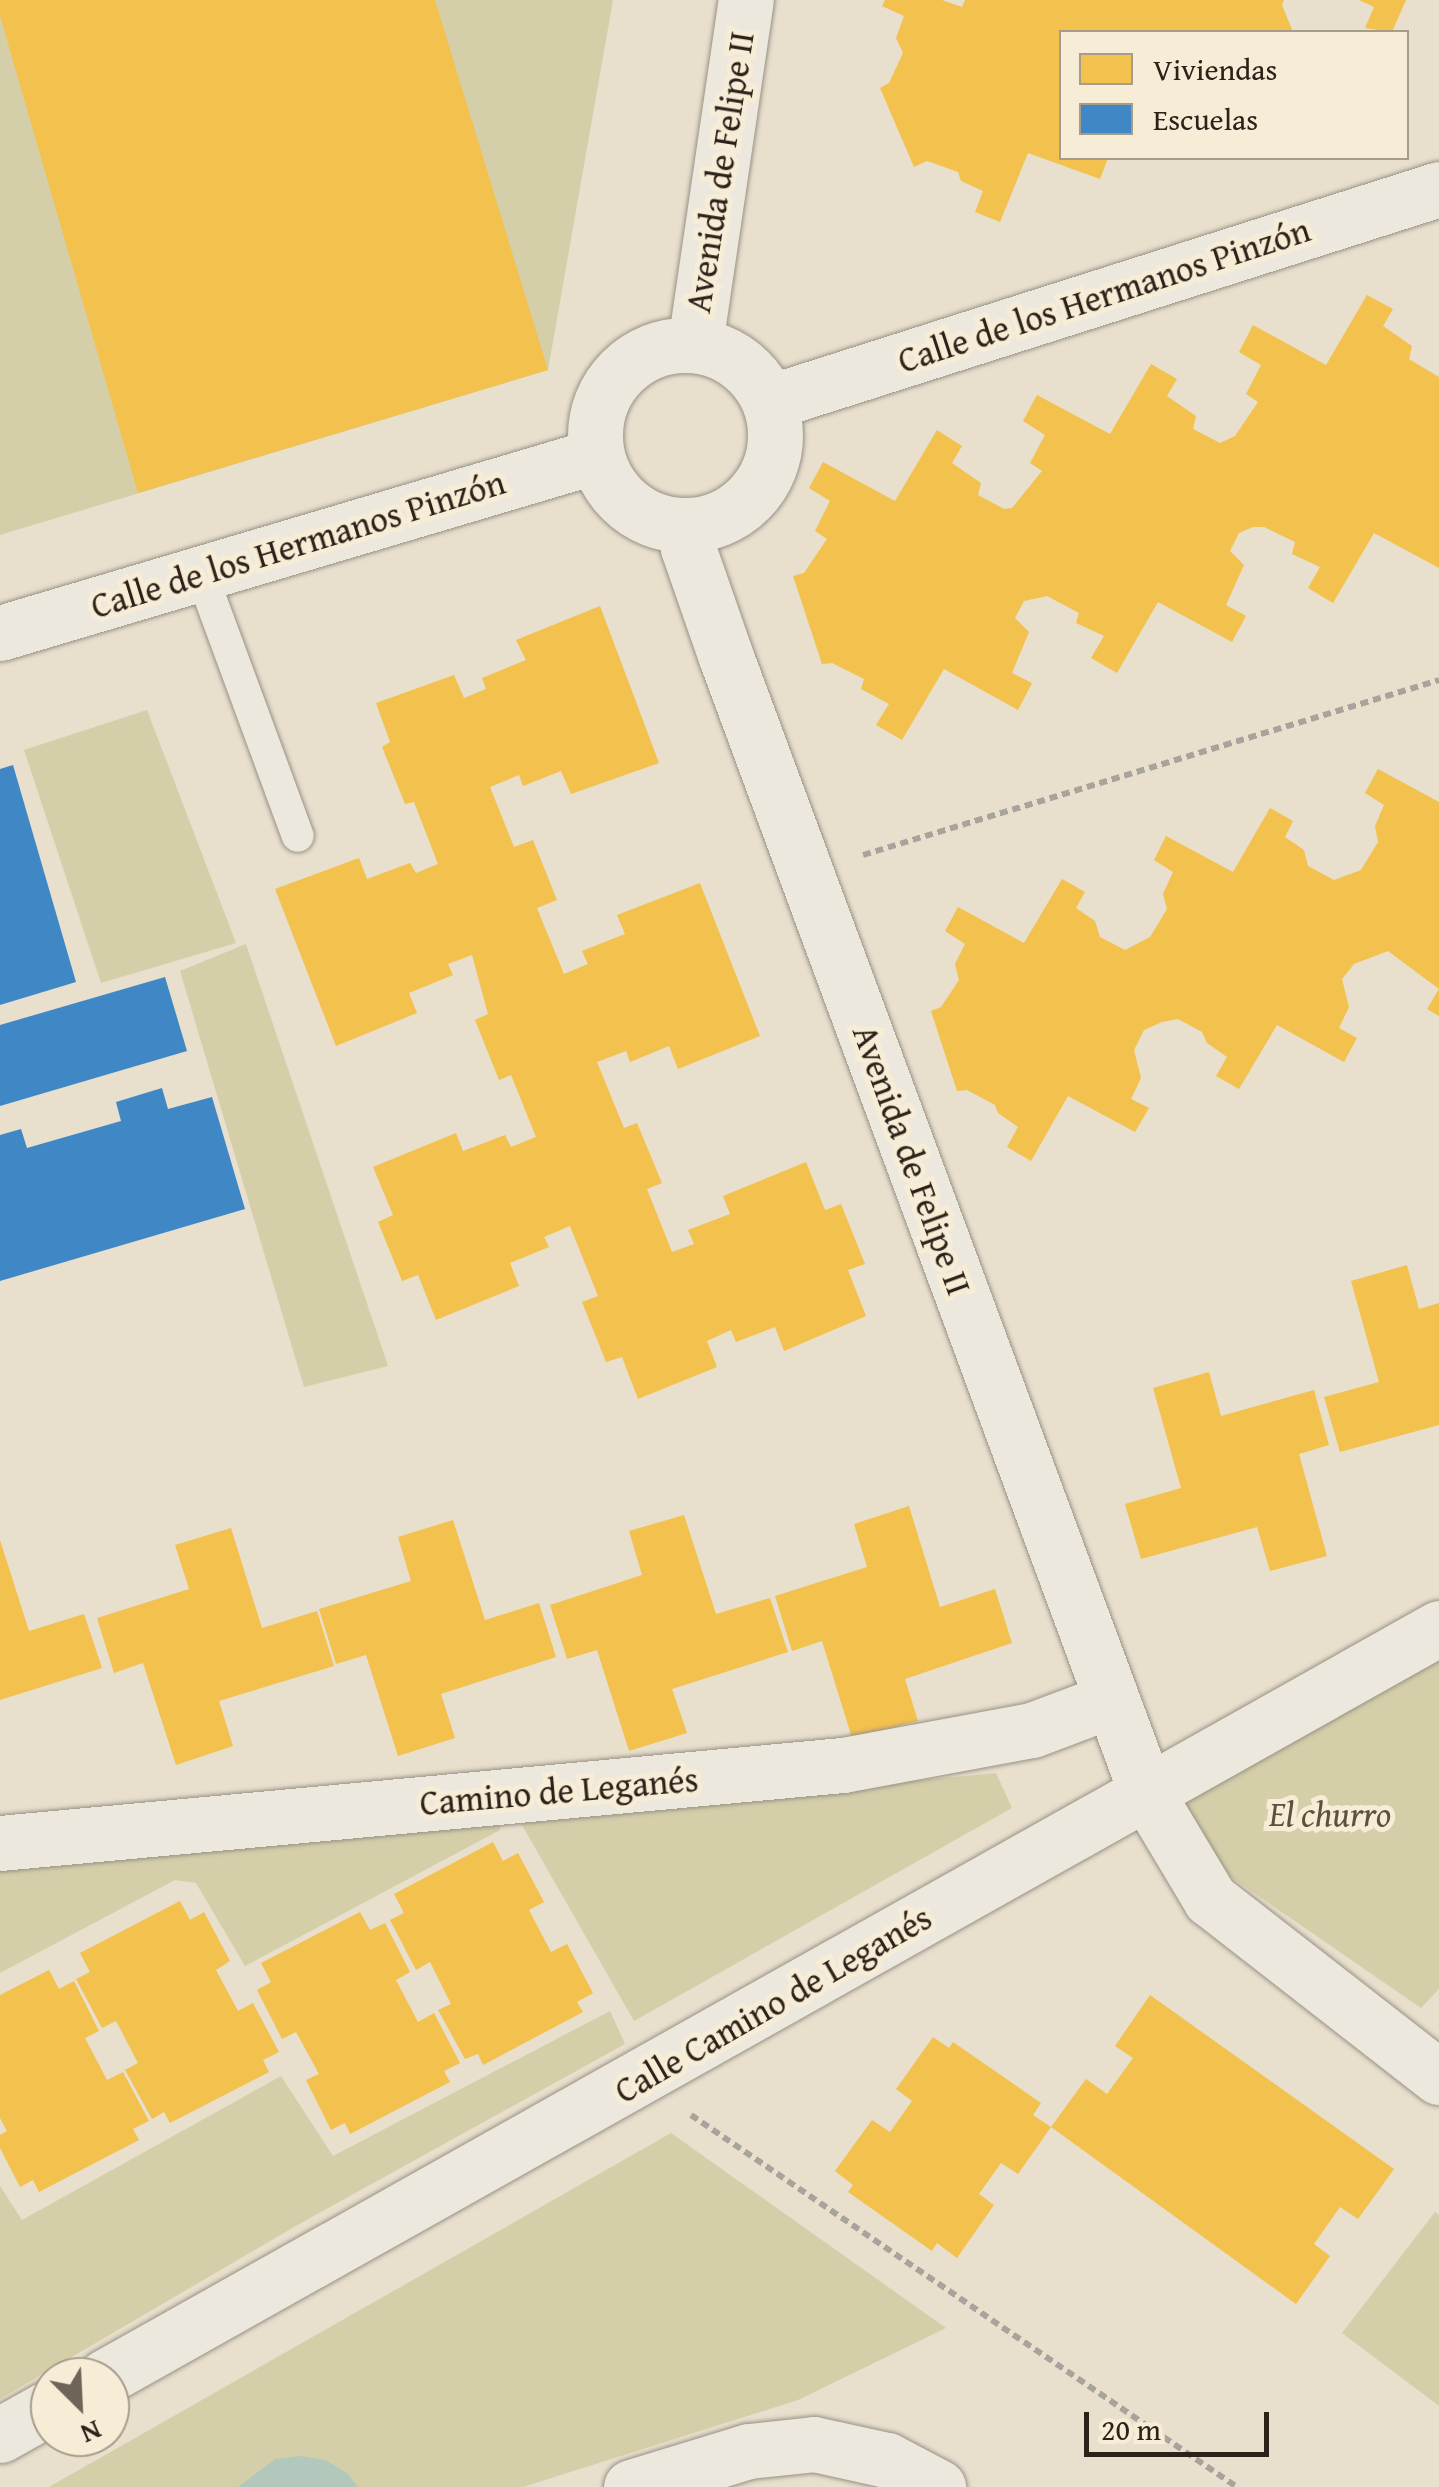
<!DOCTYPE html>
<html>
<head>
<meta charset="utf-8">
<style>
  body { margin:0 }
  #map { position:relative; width:1439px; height:2487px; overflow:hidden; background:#e8dfcc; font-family:"Gentium Book Plus",serif }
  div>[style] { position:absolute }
  .green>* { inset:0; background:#d4cfa9 }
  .water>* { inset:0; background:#b2c8bc }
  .homes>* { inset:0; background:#f2c14e }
  .schools>* { inset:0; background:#3f88c5 }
  .path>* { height:6px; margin-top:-3px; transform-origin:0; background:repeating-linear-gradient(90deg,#a8a49c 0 8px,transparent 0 13px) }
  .roads { filter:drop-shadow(0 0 2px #989186) drop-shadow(0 0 2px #989186) }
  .lane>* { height:32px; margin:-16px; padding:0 16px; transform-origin:16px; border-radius:16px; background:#ece8de }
  .street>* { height:55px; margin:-27.5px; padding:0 27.5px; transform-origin:27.5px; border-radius:27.5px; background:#ece8de }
  .street>.ring { margin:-27.5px; padding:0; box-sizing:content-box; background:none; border:55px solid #ece8de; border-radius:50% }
  span { translate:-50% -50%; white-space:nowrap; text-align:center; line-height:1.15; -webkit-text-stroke:10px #f7edd7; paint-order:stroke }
  .street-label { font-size:35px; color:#2c221a }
  .park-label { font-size:35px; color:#59523c; font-style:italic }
  .legend { position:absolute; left:1059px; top:30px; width:350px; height:130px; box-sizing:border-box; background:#f7edd7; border:2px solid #a69c8b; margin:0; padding:12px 18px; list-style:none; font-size:30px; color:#2c221a }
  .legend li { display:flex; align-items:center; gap:20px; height:50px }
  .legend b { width:50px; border:2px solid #a69c8b }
  .north { position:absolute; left:30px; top:2357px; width:100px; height:100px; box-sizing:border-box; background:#f7edd7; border:2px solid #a69c8b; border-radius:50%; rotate:156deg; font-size:28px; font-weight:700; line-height:40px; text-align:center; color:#2c221a }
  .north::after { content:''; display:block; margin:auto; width:35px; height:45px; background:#6e6458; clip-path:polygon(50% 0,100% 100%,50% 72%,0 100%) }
  .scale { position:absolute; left:1084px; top:2412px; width:185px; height:45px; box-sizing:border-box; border:5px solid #2c221a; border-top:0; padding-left:12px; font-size:30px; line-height:35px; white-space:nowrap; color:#2c221a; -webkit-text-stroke:8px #f7edd7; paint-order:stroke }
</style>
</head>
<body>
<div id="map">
  <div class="green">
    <i style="clip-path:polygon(0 0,613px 0,548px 370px,0 535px)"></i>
    <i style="clip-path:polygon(147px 710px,236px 943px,101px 983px,24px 750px)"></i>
    <i style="clip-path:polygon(246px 944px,388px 1366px,304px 1387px,180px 971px)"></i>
    <i style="clip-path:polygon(1439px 1637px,1439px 1989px,1421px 2008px,1231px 1877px,1146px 1792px)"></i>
    <i style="clip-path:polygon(996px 1773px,1012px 1808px,634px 2021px,518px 1818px)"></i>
    <i style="clip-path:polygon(498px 1815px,500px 1830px,245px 1966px,196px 1883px,175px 1880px,0 1973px,0 1861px)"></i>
    <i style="clip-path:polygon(610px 2011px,625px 2044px,301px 2223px,0 2399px,0 2186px,22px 2220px,281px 2076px,333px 2156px)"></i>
    <i style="clip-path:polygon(671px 2133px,946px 2328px,798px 2400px,523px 2487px,49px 2487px)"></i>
    <i style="clip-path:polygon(1435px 2212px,1439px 2215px,1439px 2406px,1342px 2333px)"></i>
  </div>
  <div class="water">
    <i style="clip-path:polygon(301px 2456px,325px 2460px,347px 2473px,358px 2487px,238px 2487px,275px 2459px)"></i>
  </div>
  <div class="homes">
    <i style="clip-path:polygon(0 0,435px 0,548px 370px,138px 493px,0 16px)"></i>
    <i style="clip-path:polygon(885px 0,942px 0,962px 7px,965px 0,1284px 0,1282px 5px,1293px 32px,1062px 32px,1062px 158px,1108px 158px,1100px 179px,1028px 153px,1000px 222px,975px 212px,983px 191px,961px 181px,958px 172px,927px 161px,914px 167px,880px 88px,889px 83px,903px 53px,896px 38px,904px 16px,882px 6px)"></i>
    <i style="clip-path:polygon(1359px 0,1406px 0,1392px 32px,1365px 28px,1374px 7px)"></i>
    <i style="clip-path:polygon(1367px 295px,1393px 309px,1383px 326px,1412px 346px,1409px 359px,1439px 377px,1439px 568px,1374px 533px,1333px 603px,1308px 588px,1320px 567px,1292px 554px,1295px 542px,1264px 527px,1253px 527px,1239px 533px,1230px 551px,1244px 565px,1226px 605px,1246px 616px,1232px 642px,1158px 602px,1117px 673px,1091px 658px,1104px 636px,1076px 623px,1079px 613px,1047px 596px,1024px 601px,1015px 618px,1029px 632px,1012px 673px,1032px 683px,1018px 710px,944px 669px,902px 740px,876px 725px,889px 704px,861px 689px,864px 679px,832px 663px,822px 664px,793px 576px,804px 573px,827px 539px,815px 531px,830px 501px,809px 488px,823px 462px,895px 501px,937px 430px,962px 446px,952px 463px,981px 483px,978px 495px,1004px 509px,1012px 508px,1042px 471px,1030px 463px,1045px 435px,1023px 421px,1037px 395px,1110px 434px,1151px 364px,1177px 379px,1167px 396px,1196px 416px,1193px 429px,1220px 443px,1235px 436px,1258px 402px,1246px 394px,1261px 365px,1239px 352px,1253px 325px,1326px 365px)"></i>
    <i style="clip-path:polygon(600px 606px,659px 763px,571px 794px,561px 771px,523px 786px,519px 775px,490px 787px,514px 847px,533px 840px,557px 900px,537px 908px,564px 974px,588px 964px,582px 951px,625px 934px,617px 915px,700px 883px,760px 1036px,678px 1069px,669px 1046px,630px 1062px,626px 1051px,597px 1062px,624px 1128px,637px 1123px,662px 1183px,647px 1189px,672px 1252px,694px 1244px,688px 1230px,730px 1214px,723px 1196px,806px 1162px,825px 1210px,841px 1204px,865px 1264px,848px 1270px,866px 1316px,784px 1351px,775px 1327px,736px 1342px,731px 1330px,707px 1341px,717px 1367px,638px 1399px,622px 1357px,606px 1362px,582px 1302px,598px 1296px,570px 1226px,544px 1237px,549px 1247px,510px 1263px,519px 1286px,436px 1320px,418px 1275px,402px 1281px,378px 1222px,393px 1215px,373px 1167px,456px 1133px,463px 1151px,505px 1135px,511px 1147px,536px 1137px,511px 1075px,499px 1080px,475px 1020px,488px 1014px,472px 955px,448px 964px,453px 975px,409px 993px,417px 1013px,336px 1046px,275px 889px,359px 858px,367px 879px,410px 863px,416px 873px,438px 864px,414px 802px,405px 804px,382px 747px,390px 742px,376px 703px,454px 675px,464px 698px,486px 689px,482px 678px,526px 660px,516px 640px)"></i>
    <i style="clip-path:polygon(1378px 769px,1439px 802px,1439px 1016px,1427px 1009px,1439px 989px,1388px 951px,1354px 964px,1342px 979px,1349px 1007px,1339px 1028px,1357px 1038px,1344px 1062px,1277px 1025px,1239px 1089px,1216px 1076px,1227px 1057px,1207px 1043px,1202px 1032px,1178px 1019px,1162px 1022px,1144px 1030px,1134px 1050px,1141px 1078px,1131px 1099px,1149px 1108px,1135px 1132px,1068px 1096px,1031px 1161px,1007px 1147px,1018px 1127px,998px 1113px,995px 1105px,967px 1090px,957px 1091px,931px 1011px,941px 1007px,959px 980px,955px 964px,965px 944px,945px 931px,958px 907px,1024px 943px,1062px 879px,1085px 892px,1076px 908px,1095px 921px,1100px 937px,1125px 950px,1150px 937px,1167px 909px,1163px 894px,1173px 872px,1154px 860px,1166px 836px,1233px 872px,1270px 808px,1293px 821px,1285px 837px,1304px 850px,1308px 866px,1334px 880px,1361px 870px,1378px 842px,1375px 826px,1384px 805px,1365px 793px)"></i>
    <i style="clip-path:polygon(1407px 1265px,1419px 1309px,1439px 1303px,1439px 1425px,1340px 1452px,1324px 1397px,1379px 1382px,1351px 1281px)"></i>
    <i style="clip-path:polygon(1209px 1372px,1221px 1416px,1314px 1390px,1329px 1445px,1299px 1454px,1327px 1556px,1270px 1571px,1257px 1527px,1141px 1559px,1125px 1504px,1181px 1488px,1153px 1388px)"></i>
    <i style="clip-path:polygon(909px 1506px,940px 1607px,995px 1589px,1012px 1643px,905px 1679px,918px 1721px,852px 1738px,822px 1641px,792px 1651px,775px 1596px,867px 1567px,854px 1524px)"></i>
    <i style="clip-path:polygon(684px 1515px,716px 1614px,770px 1598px,788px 1652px,672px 1689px,687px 1733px,629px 1751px,597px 1650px,567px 1659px,550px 1605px,642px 1575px,629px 1531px)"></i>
    <i style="clip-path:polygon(453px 1520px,485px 1620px,539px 1603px,556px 1657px,441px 1694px,455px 1738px,398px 1756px,366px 1655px,336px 1664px,319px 1609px,411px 1581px,398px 1537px)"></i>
    <i style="clip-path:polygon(231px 1528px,262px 1628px,317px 1611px,334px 1666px,219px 1701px,233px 1746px,176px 1765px,143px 1663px,114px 1673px,97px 1618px,189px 1589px,175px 1545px)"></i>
    <i style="clip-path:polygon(0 1540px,29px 1631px,84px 1614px,102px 1668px,0 1700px)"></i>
    <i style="clip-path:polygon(493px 1842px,503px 1861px,518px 1853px,544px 1902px,529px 1910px,551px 1952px,567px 1944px,593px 1993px,577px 2002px,583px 2012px,483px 2065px,478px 2054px,465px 2059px,438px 2010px,451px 2004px,430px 1962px,416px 1970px,390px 1920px,404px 1913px,394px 1894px)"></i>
    <i style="clip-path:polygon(180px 1901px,190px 1920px,204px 1912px,230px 1961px,216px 1970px,238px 2011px,253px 2003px,279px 2052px,263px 2060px,269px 2072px,170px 2123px,164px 2112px,152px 2119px,125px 2070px,138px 2063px,116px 2021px,102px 2028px,76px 1979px,90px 1972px,80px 1953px)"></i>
    <i style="clip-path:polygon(360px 1912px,370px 1930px,385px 1923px,410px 1972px,396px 1980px,418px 2022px,434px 2013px,460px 2063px,444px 2071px,450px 2082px,350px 2134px,345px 2123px,331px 2130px,306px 2080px,319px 2074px,296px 2032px,282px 2039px,257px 1990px,271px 1982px,261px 1963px)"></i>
    <i style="clip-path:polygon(49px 1970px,59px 1989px,74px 1981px,99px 2031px,85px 2038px,107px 2080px,123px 2072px,149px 2121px,133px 2129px,139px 2140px,39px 2192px,33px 2180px,20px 2187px,0 2148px,0 2135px,7px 2131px,0 2118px,0 1995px)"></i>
    <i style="clip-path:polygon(1150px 1995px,1394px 2169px,1358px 2219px,1340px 2207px,1314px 2244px,1330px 2256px,1296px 2304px,1051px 2127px,1018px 2174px,1001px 2163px,979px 2194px,994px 2205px,957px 2258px,937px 2243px,932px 2251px,848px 2192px,853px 2185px,835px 2171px,872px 2120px,890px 2132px,912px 2101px,896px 2089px,933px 2037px,949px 2048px,953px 2042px,1041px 2103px,1033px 2115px,1051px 2127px,1086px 2079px,1107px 2094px,1133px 2058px,1115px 2046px)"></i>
  </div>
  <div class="schools">
    <i style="clip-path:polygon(13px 765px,76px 982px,0 1005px,0 769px)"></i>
    <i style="clip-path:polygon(165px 977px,187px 1051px,0 1106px,0 1025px)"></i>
    <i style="clip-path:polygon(162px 1088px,168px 1109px,212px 1097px,245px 1209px,0 1281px,0 1135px,21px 1129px,27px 1148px,121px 1121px,116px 1102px)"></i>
  </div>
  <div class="path">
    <i style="left:863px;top:855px;width:602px;rotate:-16.9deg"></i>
    <i style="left:691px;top:2115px;width:661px;rotate:34.27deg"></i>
  </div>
  <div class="roads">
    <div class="lane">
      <i style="left:201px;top:573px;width:280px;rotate:69.8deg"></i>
    </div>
    <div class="street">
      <i style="left:695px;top:344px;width:348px;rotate:-81.6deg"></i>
      <i class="ring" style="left:595px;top:345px;width:125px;height:125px"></i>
      <i style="left:770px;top:402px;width:702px;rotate:-17.66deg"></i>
      <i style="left:688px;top:525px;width:23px;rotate:90deg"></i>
      <i style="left:688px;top:548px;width:115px;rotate:70.8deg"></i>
      <i style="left:726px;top:657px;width:1210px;rotate:69.69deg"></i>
      <i style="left:1146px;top:1792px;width:125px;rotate:59.1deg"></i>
      <i style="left:1210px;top:1899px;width:290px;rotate:37.9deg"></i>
      <i style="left:0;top:633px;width:622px;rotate:-16.54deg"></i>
      <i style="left:0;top:1843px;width:847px;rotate:-5.29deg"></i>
      <i style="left:843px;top:1765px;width:192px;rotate:-10.5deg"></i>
      <i style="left:1032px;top:1730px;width:85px;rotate:-20.6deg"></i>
      <i style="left:105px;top:2377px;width:1530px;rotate:-29.31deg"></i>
      <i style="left:0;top:2435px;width:57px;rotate:-29.2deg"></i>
      <i style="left:631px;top:2487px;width:123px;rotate:-17deg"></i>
      <i style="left:749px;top:2451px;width:65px;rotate:-6.1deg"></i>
      <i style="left:814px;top:2444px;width:75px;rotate:12.4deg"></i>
      <i style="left:887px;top:2460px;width:58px;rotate:27.9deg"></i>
    </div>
  </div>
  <div class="street-label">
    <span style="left:720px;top:172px;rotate:-81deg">Avenida de Felipe II</span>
    <span style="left:1104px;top:295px;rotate:-18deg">Calle de los Hermanos Pinzón</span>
    <span style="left:298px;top:544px;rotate:-17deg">Calle de los Hermanos Pinzón</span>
    <span style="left:912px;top:1160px;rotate:70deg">Avenida de Felipe II</span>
    <span style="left:559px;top:1791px;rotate:-5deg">Camino de Leganés</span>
    <span style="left:773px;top:2004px;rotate:-30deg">Calle Camino de Leganés</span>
  </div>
  <div class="park-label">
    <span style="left:1330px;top:1814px">El churro</span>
  </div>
  <ul class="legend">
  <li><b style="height:28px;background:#f2c14e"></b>Viviendas</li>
  <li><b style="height:28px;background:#3f88c5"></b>Escuelas</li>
  </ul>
  <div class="north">N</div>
  <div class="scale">20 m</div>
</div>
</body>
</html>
